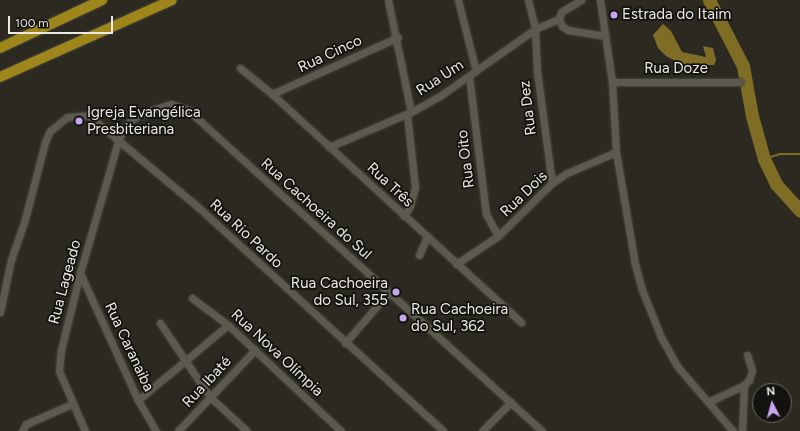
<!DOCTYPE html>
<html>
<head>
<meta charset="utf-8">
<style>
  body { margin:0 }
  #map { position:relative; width:800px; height:431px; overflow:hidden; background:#2c2a20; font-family:Figtree,sans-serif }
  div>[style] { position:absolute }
  .water>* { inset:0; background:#7f6d25 }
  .stream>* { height:2px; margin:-1px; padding:0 1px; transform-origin:1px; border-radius:1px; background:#7f6d25 }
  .river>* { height:13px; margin:-6.5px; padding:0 6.5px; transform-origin:6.5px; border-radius:6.5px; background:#7f6d25 }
  .roads { filter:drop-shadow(0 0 1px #48463e) drop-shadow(0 0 1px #48463e) }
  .minor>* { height:7px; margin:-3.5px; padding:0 3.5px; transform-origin:3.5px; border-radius:3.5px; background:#5c594f }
  .highway>* { height:10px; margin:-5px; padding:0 5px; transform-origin:5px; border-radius:5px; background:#9f861a }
  .dots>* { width:11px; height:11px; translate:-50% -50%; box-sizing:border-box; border:2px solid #13120e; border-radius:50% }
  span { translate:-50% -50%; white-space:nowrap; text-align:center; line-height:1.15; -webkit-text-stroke:3.5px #13120e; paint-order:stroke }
  .poi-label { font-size:15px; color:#eae9e3 }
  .left { translate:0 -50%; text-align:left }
  .right { translate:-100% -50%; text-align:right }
  .street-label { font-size:15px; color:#eae9e3 }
  .north { position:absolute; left:752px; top:383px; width:40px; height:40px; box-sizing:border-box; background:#13120e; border:1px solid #696863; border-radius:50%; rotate:354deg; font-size:11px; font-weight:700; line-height:16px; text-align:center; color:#eae9e3 }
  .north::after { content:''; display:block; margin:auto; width:14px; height:18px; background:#c7a6ef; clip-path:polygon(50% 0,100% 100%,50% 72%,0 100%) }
  .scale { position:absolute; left:8px; top:16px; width:105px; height:18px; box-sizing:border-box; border:2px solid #eae9e3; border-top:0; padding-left:5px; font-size:12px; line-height:14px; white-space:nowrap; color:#eae9e3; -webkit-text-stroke:3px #13120e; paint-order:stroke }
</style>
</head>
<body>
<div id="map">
  <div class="water">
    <i style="clip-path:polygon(663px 24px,671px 31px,682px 52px,706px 57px,703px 46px,713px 48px,716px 60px,714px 65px,694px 65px,689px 68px,666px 56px,658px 48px,653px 35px)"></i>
  </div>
  <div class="stream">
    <i style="left:764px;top:159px;width:17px;rotate:-17deg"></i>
    <i style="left:780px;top:154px;width:20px"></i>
  </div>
  <div class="river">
    <i style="left:709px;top:0;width:74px;rotate:62.7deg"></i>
    <i style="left:743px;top:66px;width:51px;rotate:79.8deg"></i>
    <i style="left:752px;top:116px;width:45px;rotate:74.4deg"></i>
    <i style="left:764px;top:159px;width:28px;rotate:64deg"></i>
    <i style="left:776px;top:184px;width:36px;rotate:48deg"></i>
  </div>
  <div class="roads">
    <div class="minor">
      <i style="left:388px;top:0;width:114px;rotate:78.4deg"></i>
      <i style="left:458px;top:0;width:73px;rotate:75.8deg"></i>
      <i style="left:528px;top:0;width:30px;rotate:76deg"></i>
      <i style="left:535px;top:29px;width:42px;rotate:87.3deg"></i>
      <i style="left:537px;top:71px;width:113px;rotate:82.4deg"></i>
      <i style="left:581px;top:0;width:23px;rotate:149deg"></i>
      <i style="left:561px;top:12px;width:7px;rotate:106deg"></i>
      <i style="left:559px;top:19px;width:8px;rotate:67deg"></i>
      <i style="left:562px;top:26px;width:7px;rotate:34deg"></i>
      <i style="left:568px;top:30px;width:38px;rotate:9deg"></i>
      <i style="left:600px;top:0;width:83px;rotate:81.7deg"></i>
      <i style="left:612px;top:82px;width:70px;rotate:86.7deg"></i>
      <i style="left:616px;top:152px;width:114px;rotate:80.4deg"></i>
      <i style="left:635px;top:264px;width:27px;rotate:75deg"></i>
      <i style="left:642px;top:290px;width:51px;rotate:68deg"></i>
      <i style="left:661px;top:337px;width:33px;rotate:61deg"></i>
      <i style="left:677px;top:366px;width:86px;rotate:49.3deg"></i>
      <i style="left:240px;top:68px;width:41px;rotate:39.1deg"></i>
      <i style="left:272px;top:94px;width:338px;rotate:42.5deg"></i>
      <i style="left:469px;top:76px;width:139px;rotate:83deg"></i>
      <i style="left:486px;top:214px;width:25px;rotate:61deg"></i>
      <i style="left:612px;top:82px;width:128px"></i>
      <i style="left:272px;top:94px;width:138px;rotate:-24.3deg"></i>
      <i style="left:329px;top:147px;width:89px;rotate:-23.1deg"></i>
      <i style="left:411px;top:112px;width:33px;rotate:-29deg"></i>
      <i style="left:440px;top:96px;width:116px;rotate:-35.2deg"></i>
      <i style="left:535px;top:29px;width:26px;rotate:-23deg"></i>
      <i style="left:404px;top:216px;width:12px;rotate:-59deg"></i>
      <i style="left:410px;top:206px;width:20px;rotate:-75deg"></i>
      <i style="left:415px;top:187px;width:73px;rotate:-96.3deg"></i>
      <i style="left:419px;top:255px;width:20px;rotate:-66deg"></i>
      <i style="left:456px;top:264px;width:50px;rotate:-33.7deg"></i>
      <i style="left:498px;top:236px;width:76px;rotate:-44.5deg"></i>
      <i style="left:552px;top:183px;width:18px;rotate:-34deg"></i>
      <i style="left:567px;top:173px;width:53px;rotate:-23.2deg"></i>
      <i style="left:80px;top:273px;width:140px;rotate:65.5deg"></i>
      <i style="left:138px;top:400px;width:36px;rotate:60deg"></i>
      <i style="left:192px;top:298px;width:45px;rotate:36.9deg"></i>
      <i style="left:228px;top:325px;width:155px;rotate:43.2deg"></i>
      <i style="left:0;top:312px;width:53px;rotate:-78.1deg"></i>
      <i style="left:11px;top:260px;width:43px;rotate:-71.1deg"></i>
      <i style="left:25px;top:219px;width:80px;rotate:-75.4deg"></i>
      <i style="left:45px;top:142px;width:12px;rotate:-66deg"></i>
      <i style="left:50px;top:131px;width:22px;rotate:-39deg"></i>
      <i style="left:67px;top:117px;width:21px;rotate:-5deg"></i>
      <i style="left:88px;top:115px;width:143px;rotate:39.9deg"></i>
      <i style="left:198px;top:207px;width:332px;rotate:42.4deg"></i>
      <i style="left:160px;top:323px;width:89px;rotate:56deg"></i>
      <i style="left:210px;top:397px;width:50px;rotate:42.6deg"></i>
      <i style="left:345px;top:343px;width:67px;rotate:-49.2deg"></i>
      <i style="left:138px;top:400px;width:117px;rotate:-39.8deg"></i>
      <i style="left:708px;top:402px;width:40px;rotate:-25deg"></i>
      <i style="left:744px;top:385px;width:7px;rotate:-45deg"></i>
      <i style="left:749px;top:380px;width:10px;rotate:-73deg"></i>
      <i style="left:752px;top:370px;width:16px;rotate:-108deg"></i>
      <i style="left:22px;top:431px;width:8px;rotate:-60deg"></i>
      <i style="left:26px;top:424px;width:50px;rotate:-23.5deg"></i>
      <i style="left:85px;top:431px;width:65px;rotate:-113.4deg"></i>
      <i style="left:59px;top:371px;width:21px;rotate:-85deg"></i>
      <i style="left:61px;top:350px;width:79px;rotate:-76.1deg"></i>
      <i style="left:80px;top:273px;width:141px;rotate:-73.9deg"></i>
      <i style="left:119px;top:138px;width:17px;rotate:-59deg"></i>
      <i style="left:128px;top:123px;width:15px;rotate:-37deg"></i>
      <i style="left:140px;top:114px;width:33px;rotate:-18deg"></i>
      <i style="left:171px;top:104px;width:18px;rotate:19deg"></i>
      <i style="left:188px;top:110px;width:478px;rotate:42.2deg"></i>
      <i style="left:178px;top:431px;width:112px;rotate:-46.5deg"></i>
      <i style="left:482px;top:431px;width:41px;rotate:-45deg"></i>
      <i style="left:742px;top:431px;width:46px;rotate:-87.5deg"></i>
    </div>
    <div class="highway">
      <i style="left:0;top:48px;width:113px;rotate:-25.2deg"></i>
      <i style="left:0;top:77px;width:188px;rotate:-24.1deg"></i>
    </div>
  </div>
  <div class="dots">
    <i style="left:614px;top:15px;background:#c7a6ef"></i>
    <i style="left:79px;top:121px;background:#c7a6ef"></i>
    <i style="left:396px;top:292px;background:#c7a6ef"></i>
    <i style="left:403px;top:318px;background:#c7a6ef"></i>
  </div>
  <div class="poi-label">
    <span class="left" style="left:622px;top:15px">Estrada do Itaim</span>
    <span class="left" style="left:87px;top:121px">Igreja Evangélica<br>Presbiteriana</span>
    <span class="right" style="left:388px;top:292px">Rua Cachoeira<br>do Sul, 355</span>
    <span class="left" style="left:411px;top:318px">Rua Cachoeira<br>do Sul, 362</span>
  </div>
  <div class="street-label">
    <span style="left:330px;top:54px;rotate:-25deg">Rua Cinco</span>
    <span style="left:676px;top:69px">Rua Doze</span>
    <span style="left:440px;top:78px;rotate:-33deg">Rua Um</span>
    <span style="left:528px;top:108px;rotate:-97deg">Rua Dez</span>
    <span style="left:466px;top:159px;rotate:-97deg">Rua Oito</span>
    <span style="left:390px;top:185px;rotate:43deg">Rua Três</span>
    <span style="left:524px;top:194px;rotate:-44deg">Rua Dois</span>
    <span style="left:316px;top:209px;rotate:42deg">Rua Cachoeira do Sul</span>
    <span style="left:246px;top:234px;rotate:43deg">Rua Rio Pardo</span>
    <span style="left:65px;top:282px;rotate:-75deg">Rua Lageado</span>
    <span style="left:129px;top:347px;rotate:65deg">Rua Caranaiba</span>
    <span style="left:277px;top:353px;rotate:43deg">Rua Nova Olímpia</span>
    <span style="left:207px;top:382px;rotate:-47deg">Rua Ibaté</span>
  </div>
  <div class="north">N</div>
  <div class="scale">100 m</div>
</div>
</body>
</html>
